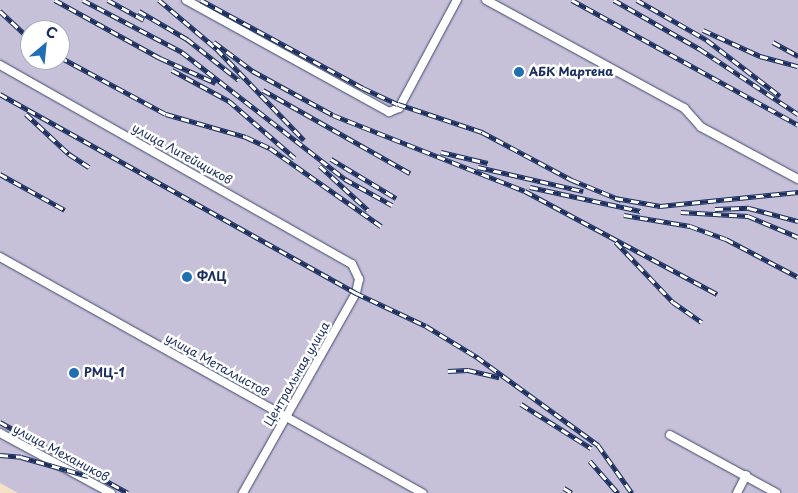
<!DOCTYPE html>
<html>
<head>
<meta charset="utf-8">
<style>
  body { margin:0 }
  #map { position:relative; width:798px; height:493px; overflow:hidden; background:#f4e1c7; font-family:"Playpen Sans",sans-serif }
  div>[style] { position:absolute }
  .industrial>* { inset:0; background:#c7c0d9 }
  .roads { filter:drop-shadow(0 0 1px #3c4a6e) drop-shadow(0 0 1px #3c4a6e) }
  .minor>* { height:8px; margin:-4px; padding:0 4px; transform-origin:4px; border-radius:4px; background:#fff }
  .rail>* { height:4.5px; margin-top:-2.25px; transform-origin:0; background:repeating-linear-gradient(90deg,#fff 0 8px,#1b2f5e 0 16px); box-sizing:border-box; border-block:1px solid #1b2f5e }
  .dots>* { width:14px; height:14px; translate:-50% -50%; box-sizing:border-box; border:2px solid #fff; border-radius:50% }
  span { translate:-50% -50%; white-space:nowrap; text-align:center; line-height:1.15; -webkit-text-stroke:5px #fff; paint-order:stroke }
  .poi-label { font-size:12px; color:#1b2f5e; font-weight:700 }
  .left { translate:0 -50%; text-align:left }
  .street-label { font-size:12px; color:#1b2f5e }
  .north { position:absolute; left:20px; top:20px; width:50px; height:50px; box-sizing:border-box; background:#fff; border:1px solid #a4acbf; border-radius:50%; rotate:28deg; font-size:14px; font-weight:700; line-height:20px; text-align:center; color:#1b2f5e }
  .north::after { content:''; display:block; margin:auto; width:18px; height:22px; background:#1f6fb2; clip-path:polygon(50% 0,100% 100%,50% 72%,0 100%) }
</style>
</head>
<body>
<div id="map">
  <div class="industrial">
    <i style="clip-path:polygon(evenodd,0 0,798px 0,798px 493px,18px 493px,0 483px,0 0,30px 30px,60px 30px,60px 60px,30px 60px,30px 30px)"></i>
  </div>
  <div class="roads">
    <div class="minor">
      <i style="left:186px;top:0;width:232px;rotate:28.9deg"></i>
      <i style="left:389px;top:112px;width:11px;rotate:-22deg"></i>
      <i style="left:399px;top:108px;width:123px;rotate:-61.8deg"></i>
      <i style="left:486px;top:0;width:226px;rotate:28.6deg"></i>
      <i style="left:684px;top:108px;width:25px;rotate:48deg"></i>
      <i style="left:701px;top:127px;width:110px;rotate:28.2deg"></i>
      <i style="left:0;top:65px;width:404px;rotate:29.5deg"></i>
      <i style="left:352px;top:264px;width:17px;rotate:65deg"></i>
      <i style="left:359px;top:279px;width:14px;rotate:102deg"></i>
      <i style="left:356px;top:293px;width:230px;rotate:119.5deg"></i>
      <i style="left:0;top:257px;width:484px;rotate:29.2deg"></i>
      <i style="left:0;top:433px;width:126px;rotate:28.4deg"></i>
      <i style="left:670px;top:435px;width:121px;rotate:28.7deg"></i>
      <i style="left:737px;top:493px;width:20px;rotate:-63deg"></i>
    </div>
  </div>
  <div class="rail">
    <i style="left:55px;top:0;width:120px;rotate:28.9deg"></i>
    <i style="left:160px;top:58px;width:61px;rotate:24.1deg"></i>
    <i style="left:83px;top:0;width:112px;rotate:27.7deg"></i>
    <i style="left:182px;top:52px;width:207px;rotate:37.9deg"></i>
    <i style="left:345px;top:179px;width:54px;rotate:29deg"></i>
    <i style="left:108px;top:0;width:41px;rotate:29.1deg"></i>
    <i style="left:159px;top:0;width:76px;rotate:40.2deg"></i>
    <i style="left:217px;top:49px;width:126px;rotate:46.3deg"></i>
    <i style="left:201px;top:0;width:184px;rotate:28.5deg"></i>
    <i style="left:363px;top:88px;width:38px;rotate:25deg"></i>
    <i style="left:398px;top:104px;width:89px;rotate:18.4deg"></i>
    <i style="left:482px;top:132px;width:102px;rotate:28.1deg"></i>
    <i style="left:572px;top:180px;width:53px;rotate:22.2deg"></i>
    <i style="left:572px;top:0;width:258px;rotate:28.9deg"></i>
    <i style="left:614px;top:0;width:99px;rotate:29.7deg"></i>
    <i style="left:700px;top:49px;width:118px;rotate:33.6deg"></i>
    <i style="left:637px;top:0;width:81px;rotate:29.7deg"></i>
    <i style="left:707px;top:40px;width:92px;rotate:37.5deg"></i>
    <i style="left:0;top:11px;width:41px;rotate:43deg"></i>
    <i style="left:139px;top:11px;width:56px;rotate:30.3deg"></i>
    <i style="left:187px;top:39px;width:66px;rotate:38.3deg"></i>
    <i style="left:703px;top:30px;width:63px;rotate:24.5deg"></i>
    <i style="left:760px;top:56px;width:39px;rotate:15deg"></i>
    <i style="left:214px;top:42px;width:49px;rotate:36.6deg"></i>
    <i style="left:253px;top:71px;width:91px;rotate:28.8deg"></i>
    <i style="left:333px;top:115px;width:206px;rotate:21.6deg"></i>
    <i style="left:525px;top:191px;width:218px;rotate:28.2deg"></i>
    <i style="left:773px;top:42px;width:29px;rotate:29deg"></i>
    <i style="left:60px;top:57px;width:120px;rotate:28.3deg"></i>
    <i style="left:166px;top:114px;width:83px;rotate:16deg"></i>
    <i style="left:246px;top:137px;width:26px;rotate:25deg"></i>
    <i style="left:270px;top:148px;width:136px;rotate:35.1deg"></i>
    <i style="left:172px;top:70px;width:65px;rotate:28.5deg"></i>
    <i style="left:229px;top:101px;width:87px;rotate:40.8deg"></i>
    <i style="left:263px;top:90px;width:169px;rotate:29.5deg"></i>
    <i style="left:0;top:94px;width:408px;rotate:29.2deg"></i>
    <i style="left:356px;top:293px;width:77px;rotate:25.2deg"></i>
    <i style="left:426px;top:326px;width:60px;rotate:31.3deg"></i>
    <i style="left:477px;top:357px;width:150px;rotate:36deg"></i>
    <i style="left:598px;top:445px;width:59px;rotate:54.7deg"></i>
    <i style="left:26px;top:114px;width:59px;rotate:42.9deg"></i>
    <i style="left:69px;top:154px;width:24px;rotate:33deg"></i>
    <i style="left:441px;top:152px;width:48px;rotate:13.2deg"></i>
    <i style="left:331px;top:159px;width:76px;rotate:31deg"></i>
    <i style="left:320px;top:166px;width:65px;rotate:42.5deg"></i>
    <i style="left:478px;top:167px;width:108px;rotate:12.9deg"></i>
    <i style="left:0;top:174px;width:74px;rotate:29deg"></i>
    <i style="left:530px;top:187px;width:113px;rotate:12.3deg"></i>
    <i style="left:615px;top:198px;width:46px;rotate:10.1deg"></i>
    <i style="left:660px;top:206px;width:139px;rotate:-5.8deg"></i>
    <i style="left:715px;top:209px;width:34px;rotate:-2deg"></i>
    <i style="left:749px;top:208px;width:51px;rotate:14.9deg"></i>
    <i style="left:681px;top:212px;width:67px;rotate:3.4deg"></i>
    <i style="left:748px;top:216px;width:54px;rotate:22.8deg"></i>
    <i style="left:624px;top:215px;width:67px;rotate:9.5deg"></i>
    <i style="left:690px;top:226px;width:38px;rotate:20deg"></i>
    <i style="left:726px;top:239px;width:81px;rotate:27.8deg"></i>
    <i style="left:616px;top:242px;width:83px;rotate:46.5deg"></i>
    <i style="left:673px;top:302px;width:35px;rotate:35deg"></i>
    <i style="left:448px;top:371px;width:20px;rotate:-3deg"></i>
    <i style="left:468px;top:370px;width:32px;rotate:13deg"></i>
    <i style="left:521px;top:404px;width:83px;rotate:32.2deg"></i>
    <i style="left:0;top:422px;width:146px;rotate:29deg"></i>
    <i style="left:0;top:455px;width:21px;rotate:5deg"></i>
    <i style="left:21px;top:457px;width:70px;rotate:15.8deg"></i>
    <i style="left:590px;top:461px;width:43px;rotate:48.8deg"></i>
    <i style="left:564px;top:488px;width:9px;rotate:32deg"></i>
  </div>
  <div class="dots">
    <i style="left:519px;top:72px;background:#1f6fb2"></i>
    <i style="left:187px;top:277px;background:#1f6fb2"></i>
    <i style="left:74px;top:373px;background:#1f6fb2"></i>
  </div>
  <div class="poi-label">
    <span class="left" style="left:529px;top:72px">АБК Мартена</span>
    <span class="left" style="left:197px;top:277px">ФЛЦ</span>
    <span class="left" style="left:84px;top:373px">РМЦ-1</span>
  </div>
  <div class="street-label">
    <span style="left:182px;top:154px;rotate:29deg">улица Литейщиков</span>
    <span style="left:217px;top:365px;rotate:29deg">улица Металлистов</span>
    <span style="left:297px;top:374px;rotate:-60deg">Центральная улица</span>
    <span style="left:61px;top:453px;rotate:28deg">улица Механиков</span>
  </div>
  <div class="north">С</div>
</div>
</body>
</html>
